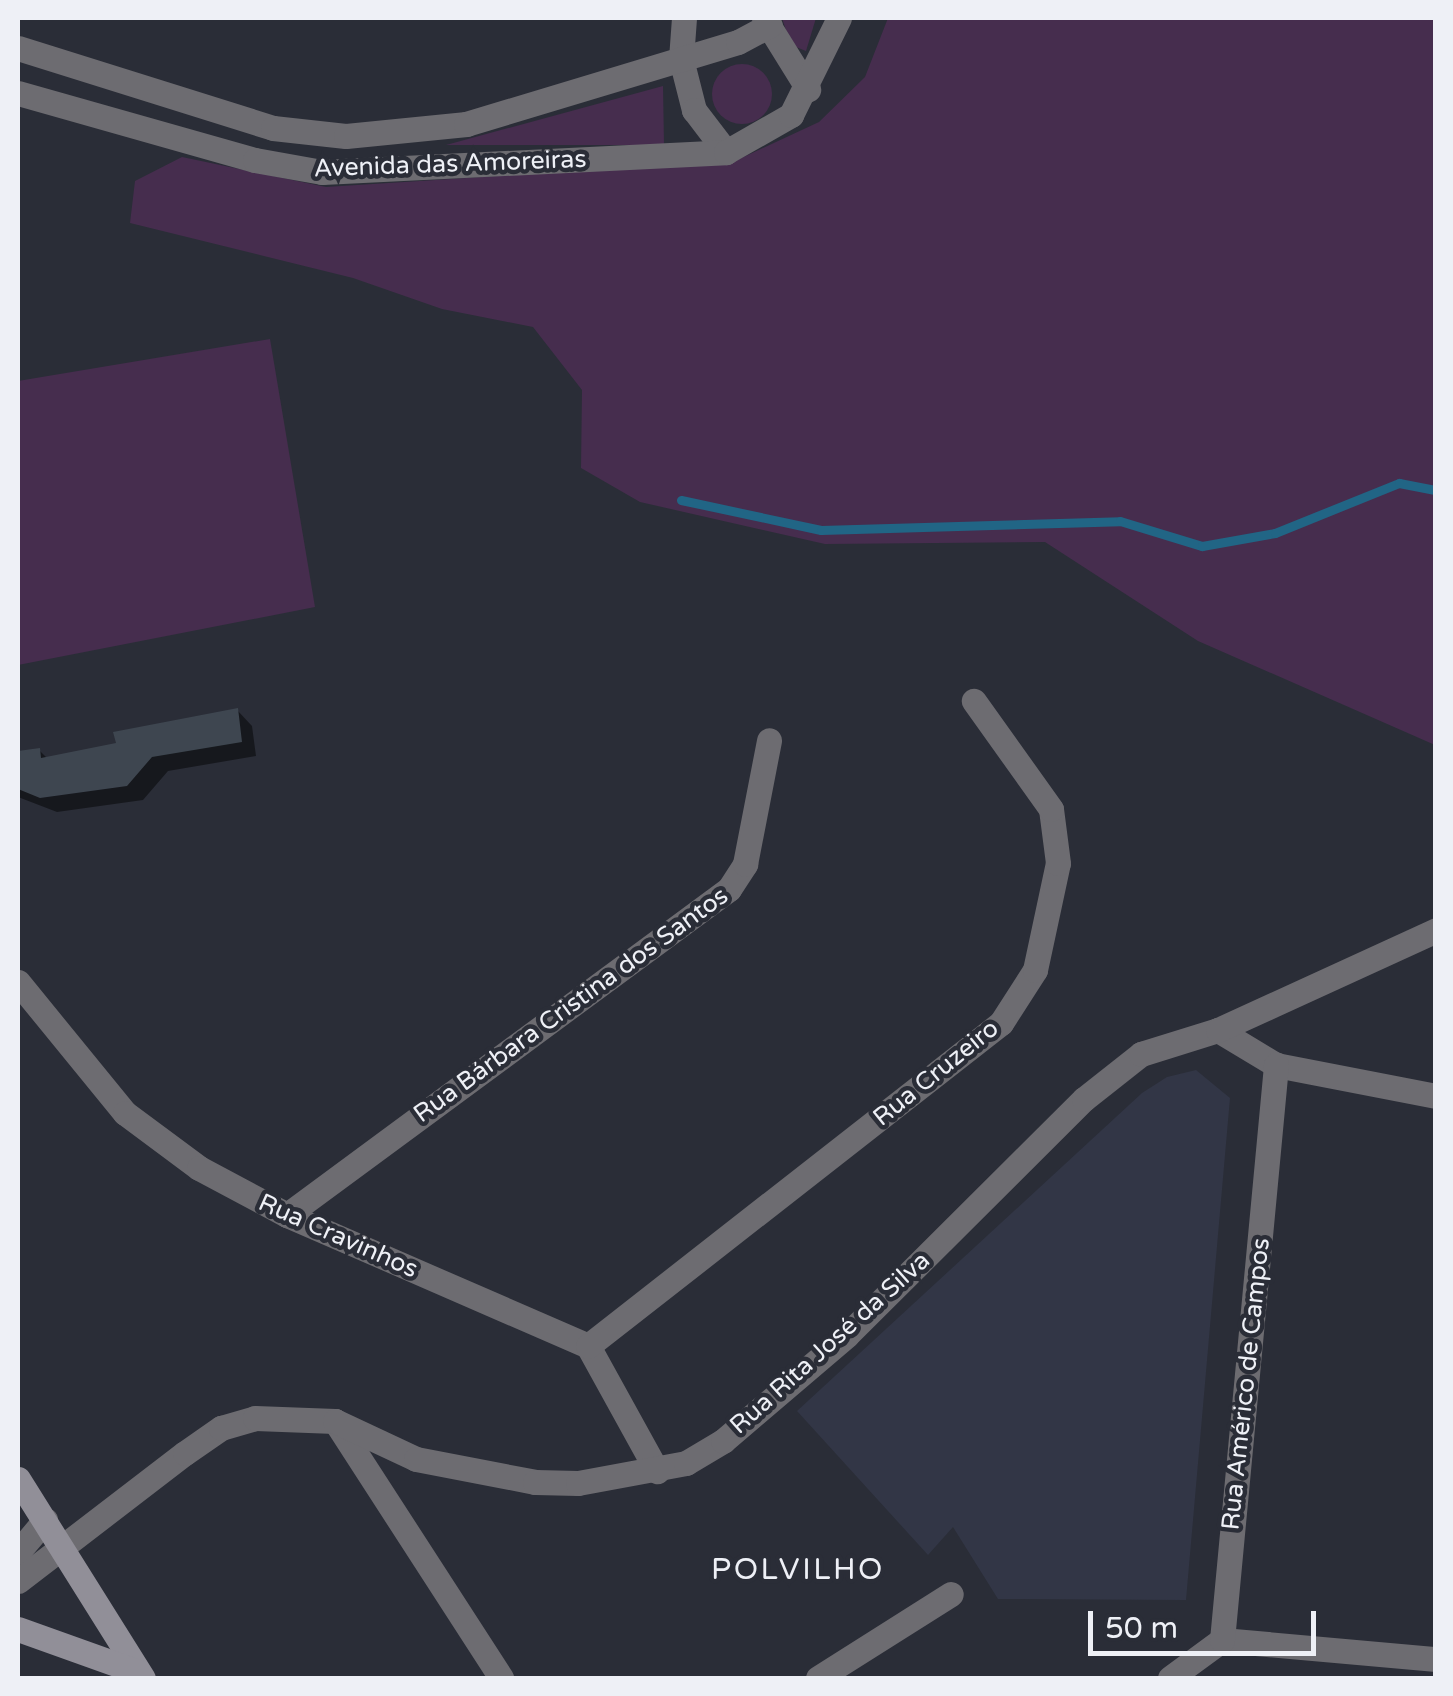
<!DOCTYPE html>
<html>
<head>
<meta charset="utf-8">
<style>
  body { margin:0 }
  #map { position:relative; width:1453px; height:1696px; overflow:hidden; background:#2a2d37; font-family:"Varela Round",sans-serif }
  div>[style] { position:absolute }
  .built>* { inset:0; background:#323646 }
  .green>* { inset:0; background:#462d4e }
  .round { border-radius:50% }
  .shadow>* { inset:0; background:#0007 }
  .stream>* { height:9px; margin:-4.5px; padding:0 4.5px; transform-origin:4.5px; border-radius:4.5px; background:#216585 }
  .building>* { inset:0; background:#3e4650 }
  .street>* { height:25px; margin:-12.5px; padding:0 12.5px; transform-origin:12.5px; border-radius:12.5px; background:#6d6c71 }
  .secondary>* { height:25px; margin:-12.5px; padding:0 12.5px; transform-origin:12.5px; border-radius:12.5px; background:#918f98 }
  span { translate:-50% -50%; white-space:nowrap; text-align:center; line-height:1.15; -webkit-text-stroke:9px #2a2d37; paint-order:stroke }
  .street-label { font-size:25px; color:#eef0f6 }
  .quarter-label { font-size:30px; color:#eef0f6; letter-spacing:2.5px }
  .frame { position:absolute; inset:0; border:20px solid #eef0f6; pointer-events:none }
  .scale { position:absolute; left:1088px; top:1611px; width:228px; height:45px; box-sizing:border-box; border:5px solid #eef0f6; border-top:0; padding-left:12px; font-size:30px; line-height:35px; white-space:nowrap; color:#eef0f6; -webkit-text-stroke:8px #2a2d37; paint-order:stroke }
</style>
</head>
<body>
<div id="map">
  <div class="built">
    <i style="clip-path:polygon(1196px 1070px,1230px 1098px,1186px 1600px,998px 1599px,953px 1527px,928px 1555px,797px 1411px,1142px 1093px,1167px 1077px)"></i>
  </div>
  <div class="green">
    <i style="clip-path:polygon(782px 18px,816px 18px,806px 51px,791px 45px)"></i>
    <i style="clip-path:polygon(888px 18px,1435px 18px,1435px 745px,1198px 641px,1045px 542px,825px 544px,640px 502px,581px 468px,582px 390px,533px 327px,442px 309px,353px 278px,130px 223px,135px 181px,182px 157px,326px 187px,735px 161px,819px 122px,865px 77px)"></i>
    <i class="round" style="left:712px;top:64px;width:60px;height:60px"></i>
    <i style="clip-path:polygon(663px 86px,664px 145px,446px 145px)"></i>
    <i style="clip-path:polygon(270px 339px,315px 607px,18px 665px,18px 381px)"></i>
  </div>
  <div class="shadow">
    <i style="clip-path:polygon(237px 710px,252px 726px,256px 756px,168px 771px,143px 800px,57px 812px,18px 797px,18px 754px,39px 750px,48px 759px,119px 745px)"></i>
  </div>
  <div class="stream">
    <i style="left:681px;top:500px;width:143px;rotate:12.1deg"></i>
    <i style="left:821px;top:530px;width:299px;rotate:-1.7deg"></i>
    <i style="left:1120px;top:521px;width:86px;rotate:17deg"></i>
    <i style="left:1202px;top:546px;width:74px;rotate:-10.1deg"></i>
    <i style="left:1275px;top:533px;width:134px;rotate:-22deg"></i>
    <i style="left:1399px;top:483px;width:38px;rotate:11deg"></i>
  </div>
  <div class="building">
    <i style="clip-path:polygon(238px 708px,242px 742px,152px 757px,127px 786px,40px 798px,18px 789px,18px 751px,40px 748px,41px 758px,116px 743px,113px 732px)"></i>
  </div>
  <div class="street">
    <i style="left:684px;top:18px;width:41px;rotate:94.2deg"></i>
    <i style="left:681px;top:59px;width:53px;rotate:75.7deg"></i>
    <i style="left:694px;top:110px;width:53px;rotate:52.7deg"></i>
    <i style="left:764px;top:18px;width:84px;rotate:58.2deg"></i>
    <i style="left:18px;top:48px;width:267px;rotate:17.4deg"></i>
    <i style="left:273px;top:128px;width:73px;rotate:6.3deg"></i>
    <i style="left:346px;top:136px;width:121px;rotate:-5.7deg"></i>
    <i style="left:466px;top:124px;width:284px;rotate:-16.8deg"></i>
    <i style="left:738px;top:42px;width:36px;rotate:-28deg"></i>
    <i style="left:18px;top:93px;width:246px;rotate:15.8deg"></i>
    <i style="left:255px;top:160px;width:68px;rotate:10.2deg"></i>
    <i style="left:322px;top:172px;width:404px;rotate:-2.8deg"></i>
    <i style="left:726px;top:152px;width:75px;rotate:-29.6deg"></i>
    <i style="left:791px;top:115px;width:108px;rotate:-63.7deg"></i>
    <i style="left:18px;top:982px;width:169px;rotate:50.8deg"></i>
    <i style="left:125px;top:1113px;width:92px;rotate:36.6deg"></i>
    <i style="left:199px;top:1168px;width:100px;rotate:28.1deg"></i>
    <i style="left:287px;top:1215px;width:328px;rotate:23.5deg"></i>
    <i style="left:588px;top:1346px;width:143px;rotate:61.1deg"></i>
    <i style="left:1218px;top:1030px;width:68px;rotate:31.1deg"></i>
    <i style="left:1276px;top:1065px;width:163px;rotate:11deg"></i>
    <i style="left:287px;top:1215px;width:549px;rotate:-36.41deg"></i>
    <i style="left:729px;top:889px;width:30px;rotate:-57deg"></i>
    <i style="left:745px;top:864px;width:126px;rotate:-79deg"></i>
    <i style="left:588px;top:1346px;width:524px;rotate:-38.03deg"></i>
    <i style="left:1001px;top:1023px;width:63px;rotate:-57.3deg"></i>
    <i style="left:1035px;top:970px;width:109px;rotate:-77.9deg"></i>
    <i style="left:1058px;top:863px;width:54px;rotate:-97.4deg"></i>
    <i style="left:1051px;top:809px;width:133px;rotate:-125.5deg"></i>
    <i style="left:335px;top:1421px;width:306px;rotate:57.1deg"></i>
    <i style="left:18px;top:1552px;width:42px;rotate:-49.8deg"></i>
    <i style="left:18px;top:1581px;width:210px;rotate:-37.5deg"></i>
    <i style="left:185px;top:1453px;width:44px;rotate:-34.8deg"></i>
    <i style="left:221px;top:1428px;width:35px;rotate:-16deg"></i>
    <i style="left:255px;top:1418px;width:80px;rotate:2.1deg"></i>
    <i style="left:335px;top:1421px;width:89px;rotate:25.1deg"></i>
    <i style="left:416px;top:1459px;width:121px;rotate:10.9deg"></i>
    <i style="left:535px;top:1482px;width:43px;rotate:1.3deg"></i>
    <i style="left:578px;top:1483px;width:110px;rotate:-10.5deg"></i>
    <i style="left:686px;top:1463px;width:43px;rotate:-30.7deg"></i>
    <i style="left:723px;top:1441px;width:163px;rotate:-40.5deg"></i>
    <i style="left:847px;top:1335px;width:334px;rotate:-44.9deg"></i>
    <i style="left:1084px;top:1099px;width:73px;rotate:-38.3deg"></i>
    <i style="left:1141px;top:1054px;width:81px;rotate:-17.3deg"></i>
    <i style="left:1218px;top:1030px;width:240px;rotate:-24.6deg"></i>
    <i style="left:1222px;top:1640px;width:215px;rotate:5.1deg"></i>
    <i style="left:818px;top:1678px;width:157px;rotate:-32.3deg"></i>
    <i style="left:1170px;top:1678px;width:64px;rotate:-36.2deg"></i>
    <i style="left:1222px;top:1640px;width:578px;rotate:-84.63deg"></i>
  </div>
  <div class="secondary">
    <i style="left:18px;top:1479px;width:235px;rotate:57.9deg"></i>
    <i style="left:18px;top:1629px;width:127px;rotate:19.7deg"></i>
  </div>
  <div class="street-label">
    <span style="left:450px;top:164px;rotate:-2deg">Avenida das Amoreiras</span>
    <span style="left:571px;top:1005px;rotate:-36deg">Rua Bárbara Cristina dos Santos</span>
    <span style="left:936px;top:1073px;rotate:-39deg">Rua Cruzeiro</span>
    <span style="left:338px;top:1236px;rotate:24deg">Rua Cravinhos</span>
    <span style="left:830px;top:1343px;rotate:-42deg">Rua Rita José da Silva</span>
    <span style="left:1246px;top:1384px;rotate:-84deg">Rua Américo de Campos</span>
  </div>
  <div class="quarter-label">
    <span style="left:798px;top:1570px">POLVILHO</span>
  </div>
  <div class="frame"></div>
  <div class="scale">50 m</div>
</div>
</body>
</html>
